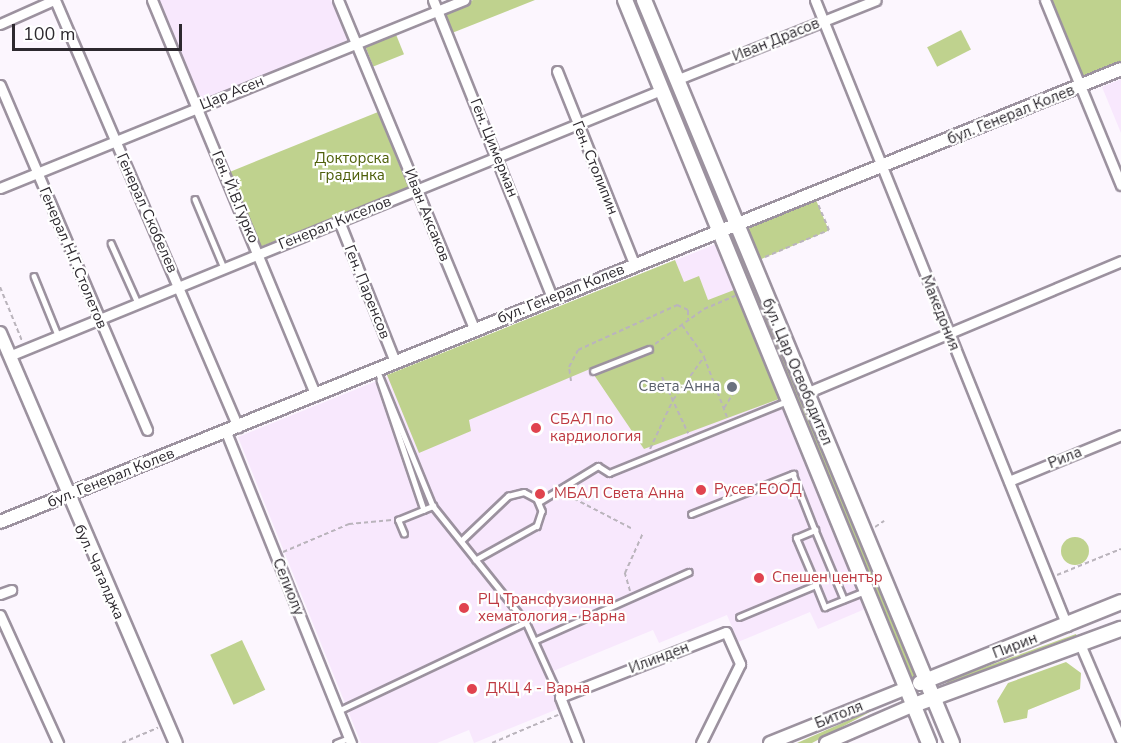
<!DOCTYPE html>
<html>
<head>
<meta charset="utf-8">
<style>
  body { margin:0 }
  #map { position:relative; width:1121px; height:743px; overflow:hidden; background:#fcf6fe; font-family:"Nunito Sans",sans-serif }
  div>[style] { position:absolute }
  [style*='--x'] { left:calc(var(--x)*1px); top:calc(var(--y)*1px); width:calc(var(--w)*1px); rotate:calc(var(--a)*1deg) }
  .built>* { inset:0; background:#f8e8fd }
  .green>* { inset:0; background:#bfd28e; transform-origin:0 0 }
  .round { border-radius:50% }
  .path>* { height:2px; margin-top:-1px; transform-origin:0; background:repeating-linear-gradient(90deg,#bab4bc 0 4.5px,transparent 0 7.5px) }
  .roads { filter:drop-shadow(2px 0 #9c929f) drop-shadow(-2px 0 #9c929f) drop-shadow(0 2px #9c929f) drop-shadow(0 -2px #9c929f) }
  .service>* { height:4.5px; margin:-2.25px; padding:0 2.25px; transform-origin:2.25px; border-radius:2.25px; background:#fff }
  .minor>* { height:9px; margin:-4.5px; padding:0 4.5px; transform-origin:4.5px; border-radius:4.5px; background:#fff }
  .tertiary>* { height:12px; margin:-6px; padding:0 6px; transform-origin:6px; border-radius:6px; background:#fff }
  .secondary>* { height:14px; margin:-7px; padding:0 7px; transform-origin:7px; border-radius:7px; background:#fff }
  .dots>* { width:16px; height:16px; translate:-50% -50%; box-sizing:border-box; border:3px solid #fff; border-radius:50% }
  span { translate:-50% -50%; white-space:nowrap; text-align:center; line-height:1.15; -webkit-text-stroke:4.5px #fff; paint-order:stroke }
  .street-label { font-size:15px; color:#2d292f }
  .park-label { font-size:15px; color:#4e5f0a }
  .worship-label { font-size:15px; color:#5b616d }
  .right { translate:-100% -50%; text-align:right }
  .health-label { font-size:15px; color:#be3a42 }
  .left { translate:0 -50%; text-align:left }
  .scale { position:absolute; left:12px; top:24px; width:170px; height:27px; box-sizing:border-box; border:3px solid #2d292f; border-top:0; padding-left:8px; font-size:18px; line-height:21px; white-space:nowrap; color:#2d292f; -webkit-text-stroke:4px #fff; paint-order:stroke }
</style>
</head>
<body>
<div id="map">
  <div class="built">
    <i style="clip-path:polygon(156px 0,331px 0,348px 40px,199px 102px)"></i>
    <i style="clip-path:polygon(1121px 79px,1121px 133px,1102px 87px)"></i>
    <i style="clip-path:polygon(716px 244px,865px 609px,818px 629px,810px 612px,738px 642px,727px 615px,659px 643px,653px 630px,546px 674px,560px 708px,479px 741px,474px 743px,469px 730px,437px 743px,361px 743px,238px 437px)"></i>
  </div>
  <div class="green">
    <i style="clip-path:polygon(473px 0,535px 0,452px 33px,444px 12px)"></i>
    <i style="clip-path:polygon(625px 0,644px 0,926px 680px,907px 688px)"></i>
    <i style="clip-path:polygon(1050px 0,1121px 0,1121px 64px,1082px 79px)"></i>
    <i style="left:961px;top:30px;width:22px;height:38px;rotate:63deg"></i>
    <i style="left:395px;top:32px;width:24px;height:33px;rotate:68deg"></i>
    <i style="left:378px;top:112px;width:81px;height:160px;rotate:68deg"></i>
    <i style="left:816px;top:200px;width:33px;height:78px;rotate:67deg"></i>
    <i style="clip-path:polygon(675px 260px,684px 282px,699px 276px,708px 300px,734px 290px,779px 399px,644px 449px,590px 369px,469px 420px,471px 431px,419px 453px,387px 375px)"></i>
    <i class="round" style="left:1061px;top:537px;width:28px;height:28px"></i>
    <i style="clip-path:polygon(1076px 634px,1078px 639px,949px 687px,946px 681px)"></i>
    <i style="left:242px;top:640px;width:55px;height:35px;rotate:65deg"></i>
    <i style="clip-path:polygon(1066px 662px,1081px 673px,1080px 689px,1028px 710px,1027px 718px,1004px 723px,997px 701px,1008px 683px)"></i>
    <i style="clip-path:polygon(881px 706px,812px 743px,797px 743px)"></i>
  </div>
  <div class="path">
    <i style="--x:765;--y:257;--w:69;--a:-22.9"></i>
    <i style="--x:829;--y:230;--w:30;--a:-113"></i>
    <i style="--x:0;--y:287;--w:58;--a:67.8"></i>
    <i style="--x:682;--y:325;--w:39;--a:55"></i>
    <i style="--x:704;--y:357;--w:64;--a:69"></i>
    <i style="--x:655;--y:344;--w:60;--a:-35.5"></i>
    <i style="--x:704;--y:309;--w:34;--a:-23"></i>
    <i style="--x:662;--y:377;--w:62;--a:65.1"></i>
    <i style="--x:571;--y:381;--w:14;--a:-98"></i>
    <i style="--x:569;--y:367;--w:19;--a:-62"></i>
    <i style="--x:578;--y:350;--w:109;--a:-24.4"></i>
    <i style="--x:677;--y:305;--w:12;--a:24"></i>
    <i style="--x:688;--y:310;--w:9;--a:90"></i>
    <i style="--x:724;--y:408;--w:26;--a:-58"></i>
    <i style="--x:650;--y:449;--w:54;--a:-64.9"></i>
    <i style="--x:673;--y:400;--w:53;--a:-54.2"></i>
    <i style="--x:567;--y:495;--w:72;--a:27.3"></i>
    <i style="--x:875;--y:527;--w:11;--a:-34"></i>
    <i style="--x:283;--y:552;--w:72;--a:-23"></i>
    <i style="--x:349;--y:524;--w:43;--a:-5.3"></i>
    <i style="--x:1057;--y:575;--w:69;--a:-22.1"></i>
    <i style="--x:630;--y:591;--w:19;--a:-106"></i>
    <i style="--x:625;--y:573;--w:44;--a:-65.8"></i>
    <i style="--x:122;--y:743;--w:39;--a:-23"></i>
    <i style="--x:492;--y:743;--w:72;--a:-23"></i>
  </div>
  <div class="roads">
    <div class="service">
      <i style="--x:195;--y:199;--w:75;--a:67.2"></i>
      <i style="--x:111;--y:243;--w:66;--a:65.8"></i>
      <i style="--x:34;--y:276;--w:64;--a:67.9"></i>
      <i style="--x:593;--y:371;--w:60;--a:-21.4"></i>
      <i style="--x:378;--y:372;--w:145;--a:67.7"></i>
      <i style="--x:433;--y:506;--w:149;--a:51.3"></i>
      <i style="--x:526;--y:622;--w:82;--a:65.6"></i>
      <i style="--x:380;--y:380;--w:137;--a:71.3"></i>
      <i style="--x:539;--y:502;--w:69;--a:-31.4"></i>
      <i style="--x:598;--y:466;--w:13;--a:32"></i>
      <i style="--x:609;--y:473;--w:192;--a:-22"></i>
      <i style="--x:691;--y:514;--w:110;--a:-21.4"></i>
      <i style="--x:793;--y:474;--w:60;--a:68.6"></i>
      <i style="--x:404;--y:534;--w:15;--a:-113"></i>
      <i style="--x:398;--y:520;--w:38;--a:-22"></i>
      <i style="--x:462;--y:540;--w:64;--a:-43.7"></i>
      <i style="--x:508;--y:496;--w:16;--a:-14"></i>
      <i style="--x:524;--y:492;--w:15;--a:28"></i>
      <i style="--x:537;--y:499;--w:13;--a:67"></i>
      <i style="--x:542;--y:511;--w:16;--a:108"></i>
      <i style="--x:537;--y:526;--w:70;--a:150.9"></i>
      <i style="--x:816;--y:585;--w:51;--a:-113.1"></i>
      <i style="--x:796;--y:538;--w:21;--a:-23"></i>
      <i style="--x:815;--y:530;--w:75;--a:67.2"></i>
      <i style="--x:739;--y:617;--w:83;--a:-22.6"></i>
      <i style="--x:816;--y:585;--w:24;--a:68"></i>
      <i style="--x:825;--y:607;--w:43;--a:-21.8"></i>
      <i style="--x:536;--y:640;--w:167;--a:-24"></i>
      <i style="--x:338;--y:711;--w:208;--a:-25.3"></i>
      <i style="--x:336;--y:743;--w:14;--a:-21"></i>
    </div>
    <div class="minor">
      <i style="--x:55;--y:0;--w:465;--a:66.8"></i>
      <i style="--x:152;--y:0;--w:428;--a:67.5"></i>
      <i style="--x:338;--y:0;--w:357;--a:67.5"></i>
      <i style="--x:433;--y:0;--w:321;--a:68.2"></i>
      <i style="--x:815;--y:0;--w:675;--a:68.07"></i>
      <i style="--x:1045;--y:0;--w:200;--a:67.7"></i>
      <i style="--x:0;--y:24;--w:59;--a:-24"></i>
      <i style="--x:557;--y:71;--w:208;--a:68.2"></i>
      <i style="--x:676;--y:80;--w:215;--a:-21.8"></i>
      <i style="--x:0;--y:85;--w:375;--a:66.9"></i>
      <i style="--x:0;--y:188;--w:501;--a:-22.06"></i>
      <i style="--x:339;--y:221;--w:152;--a:68.3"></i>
      <i style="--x:9;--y:356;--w:704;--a:-22.19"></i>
      <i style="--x:806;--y:393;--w:342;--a:-22.7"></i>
      <i style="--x:226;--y:432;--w:335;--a:68.1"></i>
      <i style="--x:1009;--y:481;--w:121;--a:-22.3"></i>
      <i style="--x:0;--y:594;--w:12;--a:-20"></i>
      <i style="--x:0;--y:615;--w:141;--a:65.6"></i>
      <i style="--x:1080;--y:644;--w:104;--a:66.9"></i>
      <i style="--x:578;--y:743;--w:49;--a:-111.4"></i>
      <i style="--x:560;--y:697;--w:178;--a:-21.4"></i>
      <i style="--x:726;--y:632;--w:35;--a:66"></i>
      <i style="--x:740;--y:664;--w:88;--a:116.3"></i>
    </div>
    <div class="tertiary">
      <i style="--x:0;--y:333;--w:446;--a:66.8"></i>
      <i style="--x:0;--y:522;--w:1209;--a:-22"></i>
      <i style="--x:770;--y:743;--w:148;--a:-21.9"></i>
      <i style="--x:826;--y:743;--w:96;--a:-23.4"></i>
    </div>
    <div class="secondary">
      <i style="--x:625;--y:0;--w:803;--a:67.75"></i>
      <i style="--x:644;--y:0;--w:804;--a:67.48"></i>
      <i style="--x:920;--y:683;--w:217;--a:-21.9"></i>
      <i style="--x:914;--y:705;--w:221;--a:-20.2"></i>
    </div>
  </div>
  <div class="dots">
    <i style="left:732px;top:387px;background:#6b7280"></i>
    <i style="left:536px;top:428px;background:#e0444e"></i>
    <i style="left:701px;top:490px;background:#e0444e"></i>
    <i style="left:540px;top:494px;background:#e0444e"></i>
    <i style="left:759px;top:578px;background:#e0444e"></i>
    <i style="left:464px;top:608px;background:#e0444e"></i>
    <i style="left:472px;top:689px;background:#e0444e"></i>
  </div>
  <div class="street-label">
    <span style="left:776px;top:40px;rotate:-22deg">Иван Драсов</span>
    <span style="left:232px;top:93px;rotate:-22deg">Цар Асен</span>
    <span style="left:1011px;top:115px;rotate:-22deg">бул. Генерал Колев</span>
    <span style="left:494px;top:148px;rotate:68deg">Ген. Цимерман</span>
    <span style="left:595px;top:168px;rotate:68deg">Ген. Столипин</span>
    <span style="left:235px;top:197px;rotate:67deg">Ген. Й.В.Гурко</span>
    <span style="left:147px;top:213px;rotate:66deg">Генерал Скобелев</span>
    <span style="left:427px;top:215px;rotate:68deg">Иван Аксаков</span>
    <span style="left:335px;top:223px;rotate:-22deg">Генерал Киселов</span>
    <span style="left:73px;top:258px;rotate:67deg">Генерал Н.Г.Столетов</span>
    <span style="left:367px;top:292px;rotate:68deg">Ген. Паренсов</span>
    <span style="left:561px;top:294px;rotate:-22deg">бул. Генерал Колев</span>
    <span style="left:940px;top:313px;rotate:68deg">Македония</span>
    <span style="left:797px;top:372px;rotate:67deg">бул. Цар Освободител</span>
    <span style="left:1065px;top:458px;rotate:-22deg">Рила</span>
    <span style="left:111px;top:478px;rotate:-22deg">бул. Генерал Колев</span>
    <span style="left:99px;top:572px;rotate:66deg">бул. Чаталджа</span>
    <span style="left:288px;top:587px;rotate:68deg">Селиолу</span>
    <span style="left:1015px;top:646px;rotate:-21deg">Пирин</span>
    <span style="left:659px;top:658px;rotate:-21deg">Илинден</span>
    <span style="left:839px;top:715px;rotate:-22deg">Битоля</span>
  </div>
  <div class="park-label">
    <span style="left:352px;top:167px">Докторска<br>градинка</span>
  </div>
  <div class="worship-label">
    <span class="right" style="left:720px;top:387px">Света Анна</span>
  </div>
  <div class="health-label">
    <span class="left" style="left:550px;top:428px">СБАЛ по<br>кардиология</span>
    <span class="left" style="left:714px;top:490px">Русев ЕООД</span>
    <span class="left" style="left:554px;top:494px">МБАЛ Света Анна</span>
    <span class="left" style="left:772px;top:578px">Спешен център</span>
    <span class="left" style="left:478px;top:608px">РЦ Трансфузионна<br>хематология - Варна</span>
    <span class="left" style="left:486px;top:689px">ДКЦ 4 - Варна</span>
  </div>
  <div class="scale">100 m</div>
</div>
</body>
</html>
